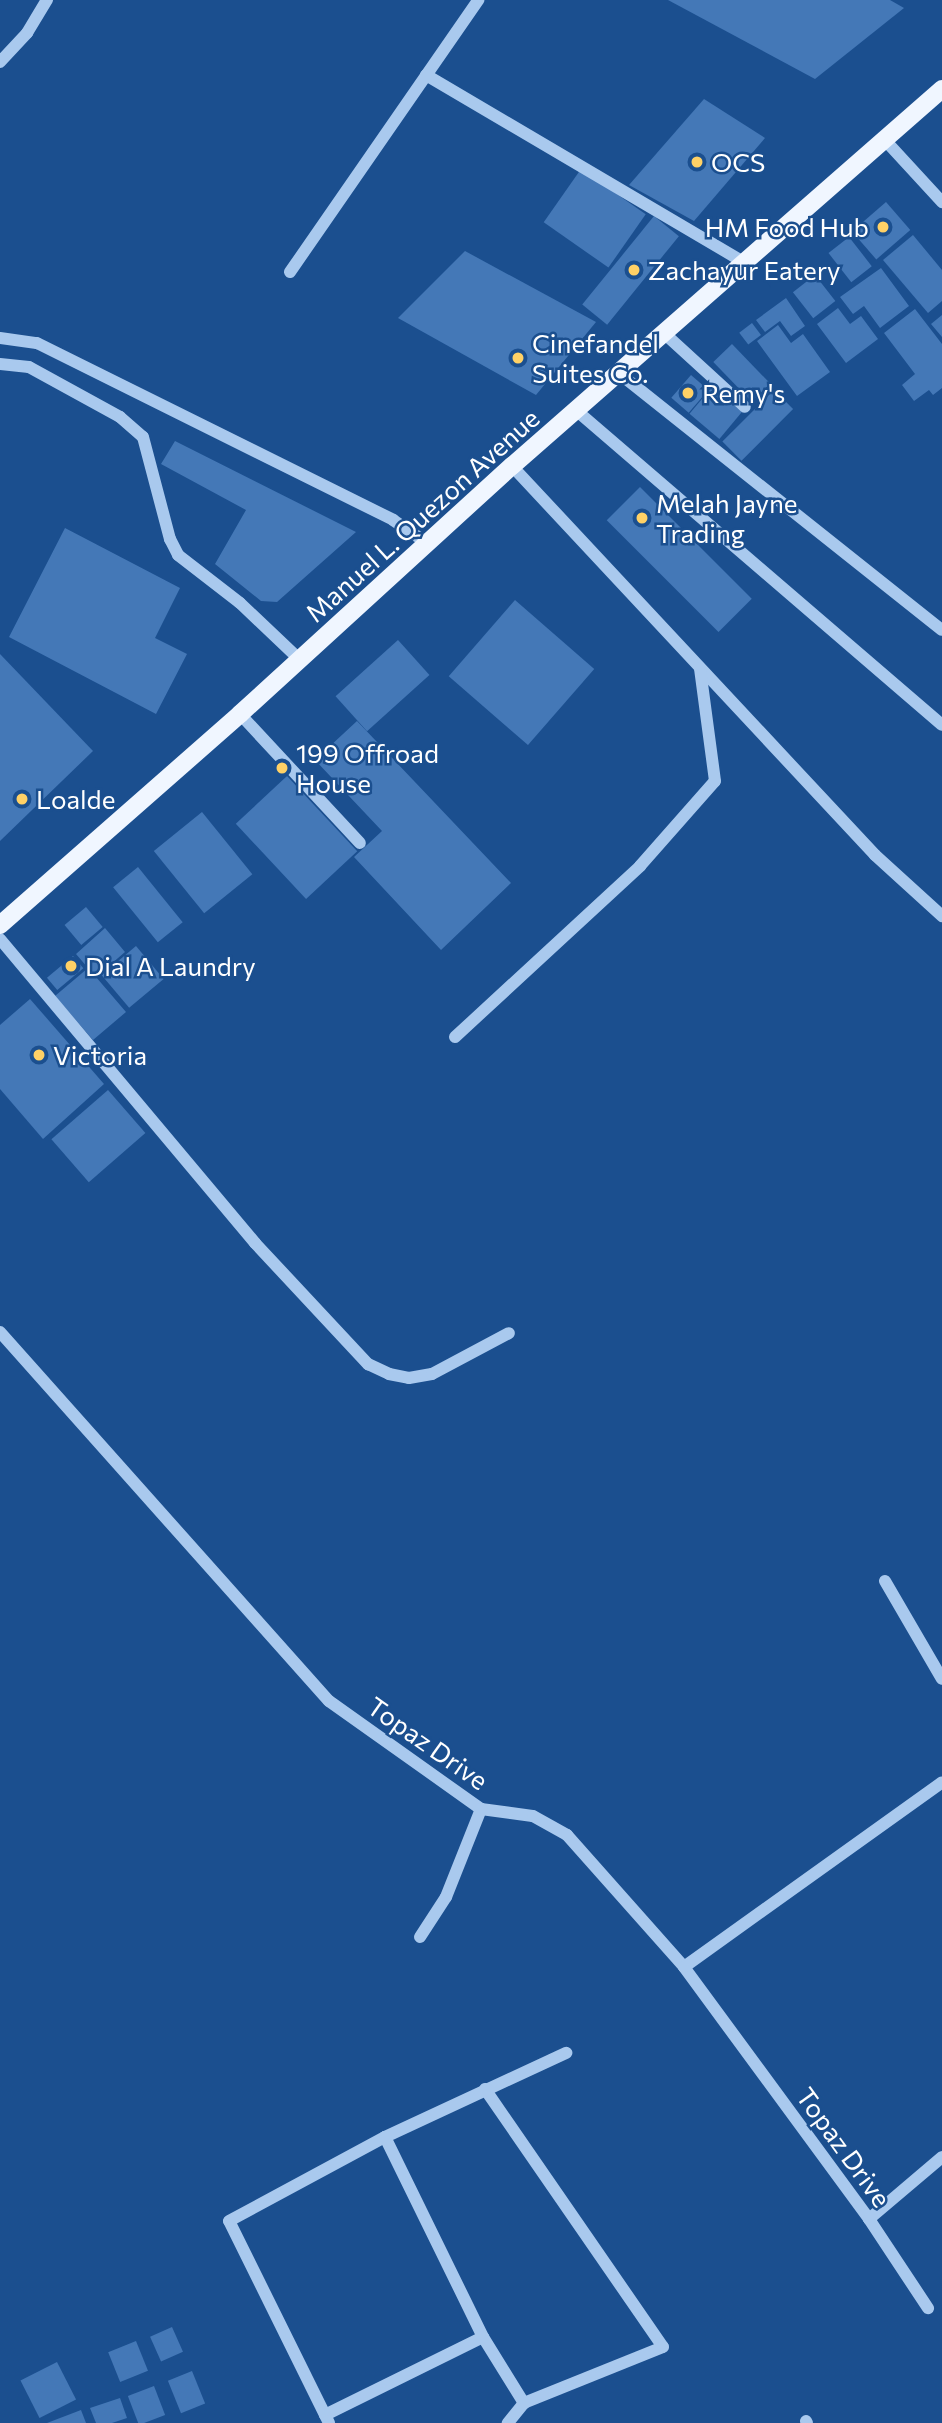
<!DOCTYPE html>
<html>
<head>
<meta charset="utf-8">
<style>
  body { margin:0 }
  #map { position:relative; width:942px; height:2423px; overflow:hidden; background:#1b4f8f; font-family:Commissioner,sans-serif }
  div>[style] { position:absolute }
  [style*='--x'] { left:calc(var(--x)*1px); top:calc(var(--y)*1px); width:calc(var(--w)*1px); rotate:calc(var(--a)*1deg) }
  .building>* { inset:0; background:#4478b7; transform-origin:0 0 }
  .minor>* { height:12px; margin:-6px; padding:0 6px; transform-origin:6px; border-radius:6px; background:#a9c9ee }
  .major>* { height:18px; margin:-9px; padding:0 9px; transform-origin:9px; border-radius:9px; background:#f0f6ff }
  .dots>* { width:19px; height:19px; translate:-50% -50%; box-sizing:border-box; border:4px solid #1b4f8f; border-radius:50% }
  span { translate:-50% -50%; white-space:nowrap; text-align:center; line-height:1.15; -webkit-text-stroke:5px #1b4f8f; paint-order:stroke }
  .poi-label { font-size:26px; color:#fff }
  .left { translate:0 -50%; text-align:left }
  .right { translate:-100% -50%; text-align:right }
  .street-label { font-size:26px; color:#fff }
</style>
</head>
<body>
<div id="map">
  <div class="building">
    <i style="clip-path:polygon(668px 0,890px 0,904px 8px,815px 79px)"></i>
    <i style="clip-path:polygon(704px 99px,765px 138px,694px 221px,629px 185px)"></i>
    <i style="left:581px;top:169px;width:79px;height:65px;rotate:35deg"></i>
    <i style="left:886px;top:202px;width:37px;height:45px;rotate:49deg"></i>
    <i style="left:654px;top:216px;width:32px;height:114px;rotate:39deg"></i>
    <i style="clip-path:polygon(913px 235px,942px 270px,942px 301px,928px 313px,883px 260px)"></i>
    <i style="left:849px;top:237px;width:37px;height:26px;rotate:52deg"></i>
    <i style="clip-path:polygon(465px 251px,596px 322px,536px 395px,398px 318px)"></i>
    <i style="clip-path:polygon(881px 268px,909px 306px,880px 328px,864px 306px,853px 314px,840px 297px)"></i>
    <i style="left:815px;top:275px;width:33px;height:28px;rotate:52deg"></i>
    <i style="clip-path:polygon(786px 298px,805px 326px,791px 336px,780px 321px,765px 332px,756px 320px)"></i>
    <i style="clip-path:polygon(838px 308px,850px 324px,861px 316px,878px 339px,846px 363px,817px 324px)"></i>
    <i style="clip-path:polygon(915px 309px,942px 344px,942px 388px,933px 395px,929px 390px,914px 401px,902px 385px,915px 374px,884px 333px)"></i>
    <i style="clip-path:polygon(942px 315px,942px 337px,931px 324px)"></i>
    <i style="left:752px;top:323px;width:15px;height:16px;rotate:53deg"></i>
    <i style="clip-path:polygon(778px 325px,791px 343px,803px 334px,830px 372px,797px 396px,757px 341px)"></i>
    <i style="left:732px;top:344px;width:55px;height:26px;rotate:46deg"></i>
    <i style="left:691px;top:375px;width:23px;height:30px;rotate:41deg"></i>
    <i style="left:712px;top:387px;width:39px;height:35px;rotate:40deg"></i>
    <i style="left:774px;top:390px;width:27px;height:73px;rotate:45deg"></i>
    <i style="clip-path:polygon(175px 441px,356px 532px,277px 602px,261px 601px,215px 564px,246px 510px,161px 464px)"></i>
    <i style="left:640px;top:487px;width:158px;height:47px;rotate:45deg"></i>
    <i style="clip-path:polygon(65px 528px,180px 588px,155px 638px,187px 654px,156px 714px,9px 637px)"></i>
    <i style="left:515px;top:600px;width:105px;height:101px;rotate:41deg"></i>
    <i style="left:398px;top:640px;width:47px;height:84px;rotate:48deg"></i>
    <i style="clip-path:polygon(0 654px,93px 751px,0 841px)"></i>
    <i style="clip-path:polygon(357px 721px,511px 883px,441px 950px,354px 857px,382px 831px,315px 760px)"></i>
    <i style="left:287px;top:776px;width:103px;height:70px;rotate:47deg"></i>
    <i style="left:202px;top:812px;width:80px;height:62px;rotate:51deg"></i>
    <i style="left:138px;top:867px;width:71px;height:32px;rotate:51deg"></i>
    <i style="left:86px;top:907px;width:26px;height:28px;rotate:50deg"></i>
    <i style="clip-path:polygon(105px 928px,125px 952px,96px 977px,126px 1012px,93px 1040px,55px 996px,88px 968px,76px 954px)"></i>
    <i style="left:136px;top:946px;width:43px;height:45px;rotate:50deg"></i>
    <i style="left:73px;top:956px;width:16px;height:34px;rotate:50deg"></i>
    <i style="clip-path:polygon(30px 999px,104px 1084px,43px 1139px,0 1089px,0 1025px)"></i>
    <i style="left:108px;top:1090px;width:57px;height:75px;rotate:49deg"></i>
    <i style="left:172px;top:2327px;width:27px;height:24px;rotate:66deg"></i>
    <i style="left:136px;top:2341px;width:32px;height:30px;rotate:68deg"></i>
    <i style="left:57px;top:2362px;width:42px;height:41px;rotate:63deg"></i>
    <i style="left:192px;top:2371px;width:35px;height:26px;rotate:68deg"></i>
    <i style="left:154px;top:2386px;width:31px;height:28px;rotate:69deg"></i>
    <i style="clip-path:polygon(120px 2398px,127px 2418px,112px 2423px,96px 2423px,90px 2408px)"></i>
    <i style="clip-path:polygon(81px 2410px,86px 2423px,47px 2423px)"></i>
  </div>
  <div class="minor">
    <i style="--x:0;--y:62;--w:40;--a:-47"></i>
    <i style="--x:27;--y:33;--w:39;--a:-59"></i>
    <i style="--x:426;--y:75;--w:368;--a:30.5"></i>
    <i style="--x:884;--y:139;--w:86;--a:47.4"></i>
    <i style="--x:290;--y:272;--w:331;--a:-55.3"></i>
    <i style="--x:665;--y:334;--w:108;--a:42.4"></i>
    <i style="--x:0;--y:338;--w:37;--a:8"></i>
    <i style="--x:37;--y:343;--w:398;--a:26.4"></i>
    <i style="--x:393;--y:520;--w:41;--a:34.1"></i>
    <i style="--x:0;--y:364;--w:29;--a:6"></i>
    <i style="--x:29;--y:367;--w:104;--a:28.8"></i>
    <i style="--x:120;--y:417;--w:30;--a:41"></i>
    <i style="--x:143;--y:437;--w:106;--a:75.2"></i>
    <i style="--x:170;--y:539;--w:18;--a:63"></i>
    <i style="--x:178;--y:555;--w:78;--a:37.7"></i>
    <i style="--x:240;--y:603;--w:83;--a:43.5"></i>
    <i style="--x:620;--y:374;--w:411;--a:38.5"></i>
    <i style="--x:577;--y:411;--w:481;--a:40.7"></i>
    <i style="--x:512;--y:466;--w:532;--a:46.98"></i>
    <i style="--x:875;--y:855;--w:91;--a:42.3"></i>
    <i style="--x:240;--y:714;--w:176;--a:47.1"></i>
    <i style="--x:0;--y:939;--w:397;--a:50"></i>
    <i style="--x:255;--y:1243;--w:166;--a:47"></i>
    <i style="--x:368;--y:1364;--w:23;--a:25"></i>
    <i style="--x:389;--y:1374;--w:20;--a:11"></i>
    <i style="--x:409;--y:1378;--w:23;--a:-10"></i>
    <i style="--x:432;--y:1374;--w:87;--a:-28"></i>
    <i style="--x:455;--y:1037;--w:252;--a:-42.7"></i>
    <i style="--x:640;--y:866;--w:113;--a:-48.6"></i>
    <i style="--x:715;--y:781;--w:114;--a:-97.6"></i>
    <i style="--x:0;--y:1332;--w:494;--a:48.3"></i>
    <i style="--x:329;--y:1701;--w:186;--a:35.4"></i>
    <i style="--x:481;--y:1809;--w:52;--a:7.7"></i>
    <i style="--x:533;--y:1816;--w:39;--a:29"></i>
    <i style="--x:567;--y:1835;--w:176;--a:48.4"></i>
    <i style="--x:684;--y:1967;--w:313;--a:53.7"></i>
    <i style="--x:869;--y:2219;--w:107;--a:56.5"></i>
    <i style="--x:885;--y:1581;--w:113;--a:59.8"></i>
    <i style="--x:420;--y:1937;--w:48;--a:-57"></i>
    <i style="--x:446;--y:1897;--w:95;--a:-68.3"></i>
    <i style="--x:684;--y:1967;--w:317;--a:-35.6"></i>
    <i style="--x:485;--y:2089;--w:313;--a:55.4"></i>
    <i style="--x:663;--y:2347;--w:150;--a:158.1"></i>
    <i style="--x:524;--y:2403;--w:26;--a:129"></i>
    <i style="--x:385;--y:2137;--w:223;--a:63.9"></i>
    <i style="--x:483;--y:2337;--w:78;--a:58.2"></i>
    <i style="--x:869;--y:2219;--w:96;--a:-40.3"></i>
    <i style="--x:325;--y:2415;--w:176;--a:-26.3"></i>
    <i style="--x:806;--y:2421;--w:2;--a:63"></i>
    <i style="--x:329;--y:2423;--w:225;--a:-116.3"></i>
    <i style="--x:229;--y:2221;--w:177;--a:-28.3"></i>
    <i style="--x:385;--y:2137;--w:200;--a:-24.9"></i>
  </div>
  <div class="major">
    <i style="--x:0;--y:925;--w:320;--a:-41.3"></i>
    <i style="--x:240;--y:714;--w:368;--a:-42.4"></i>
    <i style="--x:512;--y:466;--w:572;--a:-41.24"></i>
  </div>
  <div class="dots">
    <i style="left:697px;top:162px;background:#ffd166"></i>
    <i style="left:883px;top:227px;background:#ffd166"></i>
    <i style="left:634px;top:270px;background:#ffd166"></i>
    <i style="left:518px;top:358px;background:#ffd166"></i>
    <i style="left:688px;top:393px;background:#ffd166"></i>
    <i style="left:642px;top:518px;background:#ffd166"></i>
    <i style="left:282px;top:768px;background:#ffd166"></i>
    <i style="left:22px;top:799px;background:#ffd166"></i>
    <i style="left:71px;top:966px;background:#ffd166"></i>
    <i style="left:39px;top:1055px;background:#ffd166"></i>
  </div>
  <div class="poi-label">
    <span class="left" style="left:711px;top:162px">OCS</span>
    <span class="right" style="left:869px;top:227px">HM Food Hub</span>
    <span class="left" style="left:648px;top:270px">Zachayur Eatery</span>
    <span class="left" style="left:532px;top:358px">Cinefandel<br>Suites Co.</span>
    <span class="left" style="left:702px;top:393px">Remy's</span>
    <span class="left" style="left:656px;top:518px">Melah Jayne<br>Trading</span>
    <span class="left" style="left:296px;top:768px">199 Offroad<br>House</span>
    <span class="left" style="left:36px;top:799px">Loalde</span>
    <span class="left" style="left:85px;top:966px">Dial A Laundry</span>
    <span class="left" style="left:53px;top:1055px">Victoria</span>
  </div>
  <div class="street-label">
    <span style="left:422px;top:515px;rotate:-42deg">Manuel L. Quezon Avenue</span>
    <span style="left:428px;top:1743px;rotate:35deg">Topaz Drive</span>
    <span style="left:844px;top:2147px;rotate:54deg">Topaz Drive</span>
  </div>
</div>
</body>
</html>
